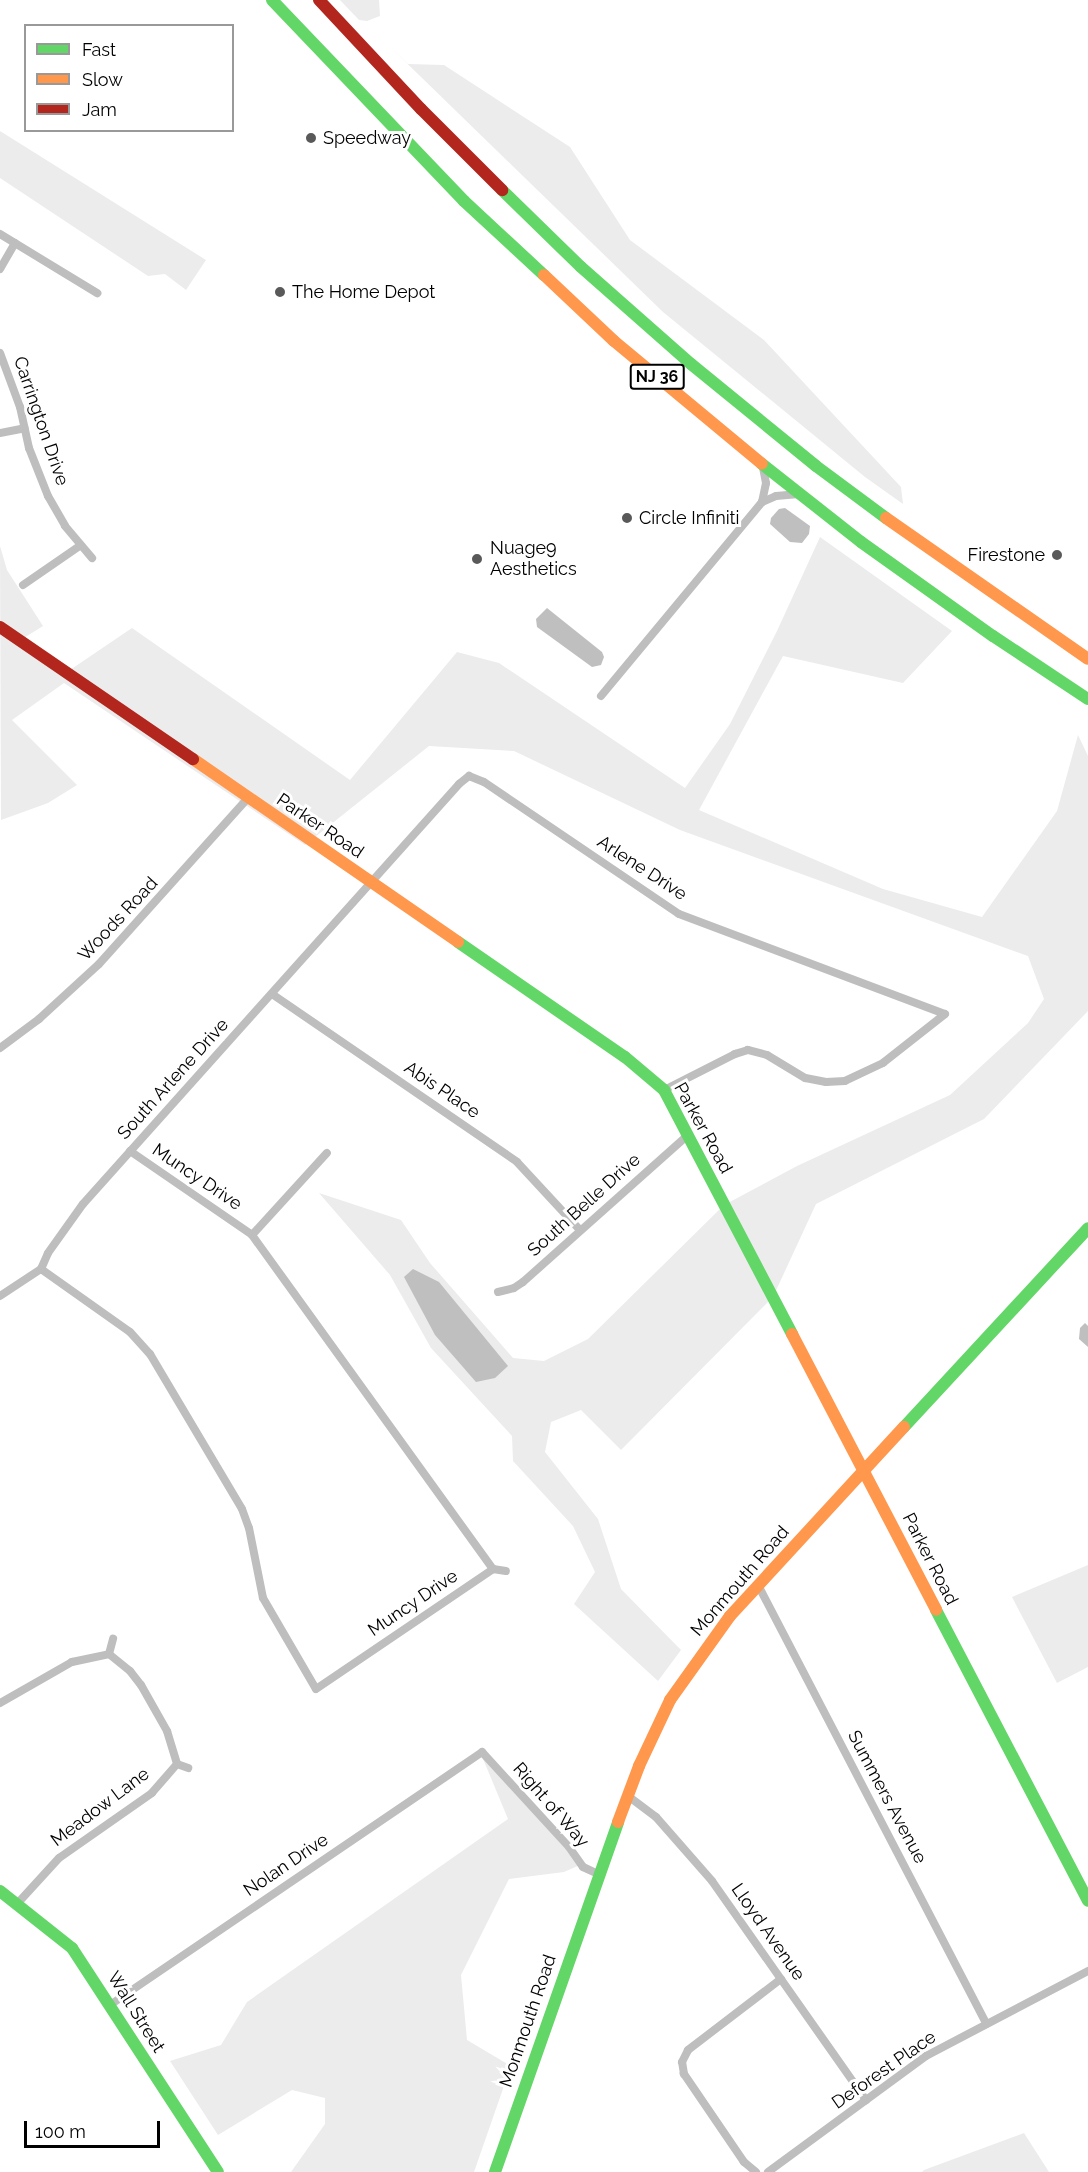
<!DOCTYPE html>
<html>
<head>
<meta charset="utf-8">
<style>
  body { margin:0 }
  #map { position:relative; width:1088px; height:2172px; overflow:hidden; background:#fff; font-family:Raleway,sans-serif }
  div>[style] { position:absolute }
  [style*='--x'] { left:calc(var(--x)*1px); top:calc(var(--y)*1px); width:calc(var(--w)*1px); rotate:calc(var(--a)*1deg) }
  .green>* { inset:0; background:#ececec }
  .water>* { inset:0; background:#bfbfbf }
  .street>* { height:8px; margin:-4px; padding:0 4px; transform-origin:4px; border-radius:4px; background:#bebebe }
  .fast>* { height:12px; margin:-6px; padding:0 6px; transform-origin:6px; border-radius:6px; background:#63d668 }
  .slow>* { height:12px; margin:-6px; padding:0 6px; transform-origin:6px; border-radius:6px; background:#ff974d }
  .jam>* { height:12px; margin:-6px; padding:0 6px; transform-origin:6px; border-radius:6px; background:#b3261e }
  .dots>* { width:16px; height:16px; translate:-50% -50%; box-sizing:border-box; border:3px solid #fff; border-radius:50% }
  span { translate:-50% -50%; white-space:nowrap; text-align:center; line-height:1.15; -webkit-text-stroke:6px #fff; paint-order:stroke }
  .shield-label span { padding:2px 4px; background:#fff; border:2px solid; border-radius:4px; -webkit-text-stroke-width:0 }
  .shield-label { font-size:16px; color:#000; font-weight:700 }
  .poi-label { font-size:18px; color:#000 }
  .left { translate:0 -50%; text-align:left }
  .right { translate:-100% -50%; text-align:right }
  .street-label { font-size:18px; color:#000 }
  .legend { position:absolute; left:24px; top:24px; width:210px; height:108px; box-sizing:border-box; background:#fff; border:2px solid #999; margin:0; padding:8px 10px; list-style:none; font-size:18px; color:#000 }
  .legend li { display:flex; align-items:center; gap:12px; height:30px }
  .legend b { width:30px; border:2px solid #999 }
  .scale { position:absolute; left:24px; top:2121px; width:136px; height:27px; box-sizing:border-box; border:3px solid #000; border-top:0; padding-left:8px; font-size:18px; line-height:21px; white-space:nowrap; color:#000; -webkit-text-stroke:4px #fff; paint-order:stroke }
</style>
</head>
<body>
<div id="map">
  <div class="green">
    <i style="clip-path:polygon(340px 0,379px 0,380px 16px,367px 21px,359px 20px)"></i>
    <i style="clip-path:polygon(384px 41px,408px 64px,444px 65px,570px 147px,630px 240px,764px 340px,901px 487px,903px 504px,865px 477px,663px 312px)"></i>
    <i style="clip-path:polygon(0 131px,206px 260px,186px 290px,165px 274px,148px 276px,0 178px)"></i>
    <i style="clip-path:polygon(820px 537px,952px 631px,903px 683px,783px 656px,699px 810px,883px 889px,982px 917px,1057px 811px,1078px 735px,1088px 756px,1088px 1011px,984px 1119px,816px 1204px,773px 1297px,621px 1450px,581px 1410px,551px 1422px,545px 1452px,598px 1519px,621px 1589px,681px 1650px,658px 1681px,574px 1604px,595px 1572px,573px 1526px,513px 1461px,512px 1436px,431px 1348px,390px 1275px,319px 1193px,401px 1220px,430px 1263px,513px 1358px,544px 1361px,588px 1339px,724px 1205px,797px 1166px,950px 1095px,1028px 1023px,1044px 999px,1028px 956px,680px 830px,514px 751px,429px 746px,305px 845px,64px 683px,12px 720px,77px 785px,48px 803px,1px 820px,0 546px,7px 570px,43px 626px,19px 641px,64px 674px,132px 628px,350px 780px,457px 652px,499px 663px,685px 788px,730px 724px,777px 631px)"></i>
    <i style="clip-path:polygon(1088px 1565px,1088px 1667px,1057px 1683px,1012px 1597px)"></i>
    <i style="clip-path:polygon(481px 1754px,580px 1865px,564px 1872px,509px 1879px,461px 1975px,467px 2040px,511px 2066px,474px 2172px,291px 2172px,325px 2124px,325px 2098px,292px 2090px,218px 2135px,170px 2061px,221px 2045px,247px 2002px,508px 1819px)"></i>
    <i style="clip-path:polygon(1024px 2133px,1049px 2172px,922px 2172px,924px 2170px)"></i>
  </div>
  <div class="water">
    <i style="clip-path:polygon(785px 508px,810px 526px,809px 534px,802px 543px,790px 542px,770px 524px,771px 518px,779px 509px)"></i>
    <i style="clip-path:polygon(547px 608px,602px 652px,604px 657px,601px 665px,592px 667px,537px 627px,536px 619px)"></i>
    <i style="clip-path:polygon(413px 1269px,439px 1282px,508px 1366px,495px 1378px,476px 1382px,435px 1335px,404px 1277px)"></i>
    <i style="clip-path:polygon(1085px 1323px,1088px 1326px,1088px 1347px,1079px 1339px,1080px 1328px)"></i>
  </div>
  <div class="street">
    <i style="--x:0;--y:234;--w:114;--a:31.3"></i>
    <i style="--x:0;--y:269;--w:30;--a:-60"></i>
    <i style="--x:0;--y:353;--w:58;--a:69.7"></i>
    <i style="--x:20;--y:407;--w:42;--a:77.6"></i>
    <i style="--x:29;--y:448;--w:52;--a:68.4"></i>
    <i style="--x:48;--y:496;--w:34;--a:60"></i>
    <i style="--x:65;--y:526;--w:42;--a:49.8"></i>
    <i style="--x:0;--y:433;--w:25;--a:-11"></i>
    <i style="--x:762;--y:502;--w:19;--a:-78"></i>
    <i style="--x:766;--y:483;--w:16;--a:-101"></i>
    <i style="--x:23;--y:585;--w:70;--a:-34.6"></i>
    <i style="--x:601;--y:696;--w:252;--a:-50.3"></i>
    <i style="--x:762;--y:502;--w:15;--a:-23"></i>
    <i style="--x:776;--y:496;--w:23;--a:-5"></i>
    <i style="--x:272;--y:994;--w:297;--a:34.4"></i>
    <i style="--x:517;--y:1162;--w:93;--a:47.2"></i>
    <i style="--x:0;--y:1048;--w:49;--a:-36.6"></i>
    <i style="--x:39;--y:1019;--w:81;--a:-42.5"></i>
    <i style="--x:99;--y:964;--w:222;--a:-48.1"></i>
    <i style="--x:130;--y:1151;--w:148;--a:34.5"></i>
    <i style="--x:252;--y:1235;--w:412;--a:54.2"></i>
    <i style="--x:252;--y:1235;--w:111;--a:-47.6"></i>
    <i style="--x:41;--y:1269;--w:109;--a:35.3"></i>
    <i style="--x:130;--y:1332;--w:30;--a:48"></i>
    <i style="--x:150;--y:1354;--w:180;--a:59.3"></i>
    <i style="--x:242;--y:1509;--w:20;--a:70"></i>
    <i style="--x:249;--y:1528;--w:71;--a:78.7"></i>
    <i style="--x:263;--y:1598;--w:105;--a:59.8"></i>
    <i style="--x:498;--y:1292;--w:16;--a:-14"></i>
    <i style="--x:514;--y:1288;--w:11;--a:-34"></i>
    <i style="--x:523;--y:1282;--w:221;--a:-41.7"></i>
    <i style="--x:0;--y:1296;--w:49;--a:-33.4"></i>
    <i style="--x:41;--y:1269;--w:17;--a:-66"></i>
    <i style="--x:48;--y:1253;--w:60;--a:-54.5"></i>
    <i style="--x:83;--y:1204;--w:564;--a:-48.16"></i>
    <i style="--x:459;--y:784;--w:13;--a:-39"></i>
    <i style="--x:469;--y:776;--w:16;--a:22"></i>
    <i style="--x:484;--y:782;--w:235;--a:34.1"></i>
    <i style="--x:679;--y:914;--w:284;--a:20.6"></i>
    <i style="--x:945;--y:1014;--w:79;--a:141.7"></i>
    <i style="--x:883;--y:1063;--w:42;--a:154.7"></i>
    <i style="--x:845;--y:1081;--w:19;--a:177"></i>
    <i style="--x:826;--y:1082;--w:21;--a:-169"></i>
    <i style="--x:805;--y:1078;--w:44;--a:-148.8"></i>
    <i style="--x:767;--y:1055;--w:20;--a:-165"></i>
    <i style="--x:748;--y:1050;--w:14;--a:163"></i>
    <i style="--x:735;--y:1054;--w:80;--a:153.1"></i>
    <i style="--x:493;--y:1569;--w:13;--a:9"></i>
    <i style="--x:758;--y:1585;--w:495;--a:62.5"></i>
    <i style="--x:109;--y:1654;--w:16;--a:-75"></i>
    <i style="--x:316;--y:1689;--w:214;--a:-34.1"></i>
    <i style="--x:0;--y:1703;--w:83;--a:-29.7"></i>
    <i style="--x:72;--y:1662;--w:38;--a:-12"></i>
    <i style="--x:109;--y:1654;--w:27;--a:39"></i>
    <i style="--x:130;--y:1671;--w:18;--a:52"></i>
    <i style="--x:141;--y:1685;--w:53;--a:60.5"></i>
    <i style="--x:167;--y:1731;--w:34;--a:73"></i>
    <i style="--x:177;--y:1764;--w:38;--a:131"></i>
    <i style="--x:152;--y:1793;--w:113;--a:145"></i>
    <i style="--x:59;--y:1858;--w:62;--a:132.4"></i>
    <i style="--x:177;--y:1764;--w:12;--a:20"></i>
    <i style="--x:628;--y:1796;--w:35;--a:37"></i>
    <i style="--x:656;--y:1817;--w:85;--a:48.8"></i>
    <i style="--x:712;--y:1881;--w:268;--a:54.9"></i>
    <i style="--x:110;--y:2005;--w:450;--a:-34.2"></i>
    <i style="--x:482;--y:1752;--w:129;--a:47.5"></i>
    <i style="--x:569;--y:1847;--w:24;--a:55"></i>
    <i style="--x:583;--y:1867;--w:17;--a:25"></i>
    <i style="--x:756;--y:2172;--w:16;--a:-140"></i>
    <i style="--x:744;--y:2162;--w:107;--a:-124.3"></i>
    <i style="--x:684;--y:2074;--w:12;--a:-99"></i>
    <i style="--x:682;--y:2062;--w:13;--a:-63"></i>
    <i style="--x:688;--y:2050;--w:117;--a:-37.4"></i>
    <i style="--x:768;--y:2172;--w:196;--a:-36.3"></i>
    <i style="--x:926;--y:2056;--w:183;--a:-27.7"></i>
  </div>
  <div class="fast">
    <i style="--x:272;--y:0;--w:278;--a:46.3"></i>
    <i style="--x:464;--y:201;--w:109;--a:42.8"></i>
    <i style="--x:502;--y:190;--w:110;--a:44.3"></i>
    <i style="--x:581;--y:267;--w:147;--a:41.4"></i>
    <i style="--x:691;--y:364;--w:161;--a:39.2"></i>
    <i style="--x:816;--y:466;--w:87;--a:36.6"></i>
    <i style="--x:762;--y:464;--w:126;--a:38.2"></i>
    <i style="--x:861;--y:542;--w:162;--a:35.5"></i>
    <i style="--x:993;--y:636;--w:114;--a:33.6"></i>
    <i style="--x:458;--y:942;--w:203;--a:34.6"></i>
    <i style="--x:625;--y:1057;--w:51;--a:40.2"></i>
    <i style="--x:664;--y:1090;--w:276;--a:62.3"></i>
    <i style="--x:904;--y:1427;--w:271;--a:-47.2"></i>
    <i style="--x:936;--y:1610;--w:328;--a:62.4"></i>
    <i style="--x:0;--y:1891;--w:92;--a:38.4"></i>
    <i style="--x:72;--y:1948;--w:267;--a:56.9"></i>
    <i style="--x:495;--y:2172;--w:371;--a:-70.6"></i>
  </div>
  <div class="slow">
    <i style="--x:544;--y:275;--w:96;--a:43.3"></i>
    <i style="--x:614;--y:341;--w:192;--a:39.7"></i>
    <i style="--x:886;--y:518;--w:246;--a:34.9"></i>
    <i style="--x:193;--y:759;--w:322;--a:34.6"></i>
    <i style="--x:792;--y:1334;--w:311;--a:62.4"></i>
    <i style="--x:618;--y:1822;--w:60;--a:-69.4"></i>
    <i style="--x:639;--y:1766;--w:73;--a:-64.8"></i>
    <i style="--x:670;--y:1700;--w:103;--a:-54.5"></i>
    <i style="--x:730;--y:1616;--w:257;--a:-47.4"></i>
  </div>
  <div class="jam">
    <i style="--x:319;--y:0;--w:149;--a:46.9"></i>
    <i style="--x:421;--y:109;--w:115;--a:45"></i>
    <i style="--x:0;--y:627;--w:234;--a:34.4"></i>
  </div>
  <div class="dots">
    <i style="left:311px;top:138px;background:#595959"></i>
    <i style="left:280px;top:292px;background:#595959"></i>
    <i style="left:627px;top:518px;background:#595959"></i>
    <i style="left:1057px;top:555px;background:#595959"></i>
    <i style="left:477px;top:559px;background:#595959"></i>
  </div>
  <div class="shield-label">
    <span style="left:657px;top:377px">NJ 36</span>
  </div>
  <div class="poi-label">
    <span class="left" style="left:323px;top:138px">Speedway</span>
    <span class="left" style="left:292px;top:292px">The Home Depot</span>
    <span class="left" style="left:639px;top:518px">Circle Infiniti</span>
    <span class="left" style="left:490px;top:559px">Nuage9<br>Aesthetics</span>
    <span class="right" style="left:1045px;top:555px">Firestone</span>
  </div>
  <div class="street-label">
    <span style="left:41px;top:421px;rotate:71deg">Carrington Drive</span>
    <span style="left:320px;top:826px;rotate:34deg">Parker Road</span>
    <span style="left:642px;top:868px;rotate:33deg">Arlene Drive</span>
    <span style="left:118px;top:919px;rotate:-47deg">Woods Road</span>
    <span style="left:173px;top:1079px;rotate:-48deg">South Arlene Drive</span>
    <span style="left:442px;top:1090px;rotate:34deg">Abis Place</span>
    <span style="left:703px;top:1128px;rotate:61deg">Parker Road</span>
    <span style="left:197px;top:1177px;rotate:34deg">Muncy Drive</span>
    <span style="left:584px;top:1205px;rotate:-42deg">South Belle Drive</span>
    <span style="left:930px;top:1559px;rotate:63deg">Parker Road</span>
    <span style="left:740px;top:1581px;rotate:-49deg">Monmouth Road</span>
    <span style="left:413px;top:1603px;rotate:-34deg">Muncy Drive</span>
    <span style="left:887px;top:1797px;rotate:62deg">Summers Avenue</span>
    <span style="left:551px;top:1805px;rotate:49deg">Right of Way</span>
    <span style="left:100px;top:1807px;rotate:-37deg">Meadow Lane</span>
    <span style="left:286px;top:1865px;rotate:-34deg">Nolan Drive</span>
    <span style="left:768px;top:1932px;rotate:55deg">Lloyd Avenue</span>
    <span style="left:136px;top:2012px;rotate:58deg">Wall Street</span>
    <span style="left:528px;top:2021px;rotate:-71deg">Monmouth Road</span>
    <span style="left:884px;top:2070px;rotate:-35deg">Deforest Place</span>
  </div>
  <ul class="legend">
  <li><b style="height:8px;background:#63d668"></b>Fast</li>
  <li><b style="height:8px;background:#ff974d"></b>Slow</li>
  <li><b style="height:8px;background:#b3261e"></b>Jam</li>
  </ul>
  <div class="scale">100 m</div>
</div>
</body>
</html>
